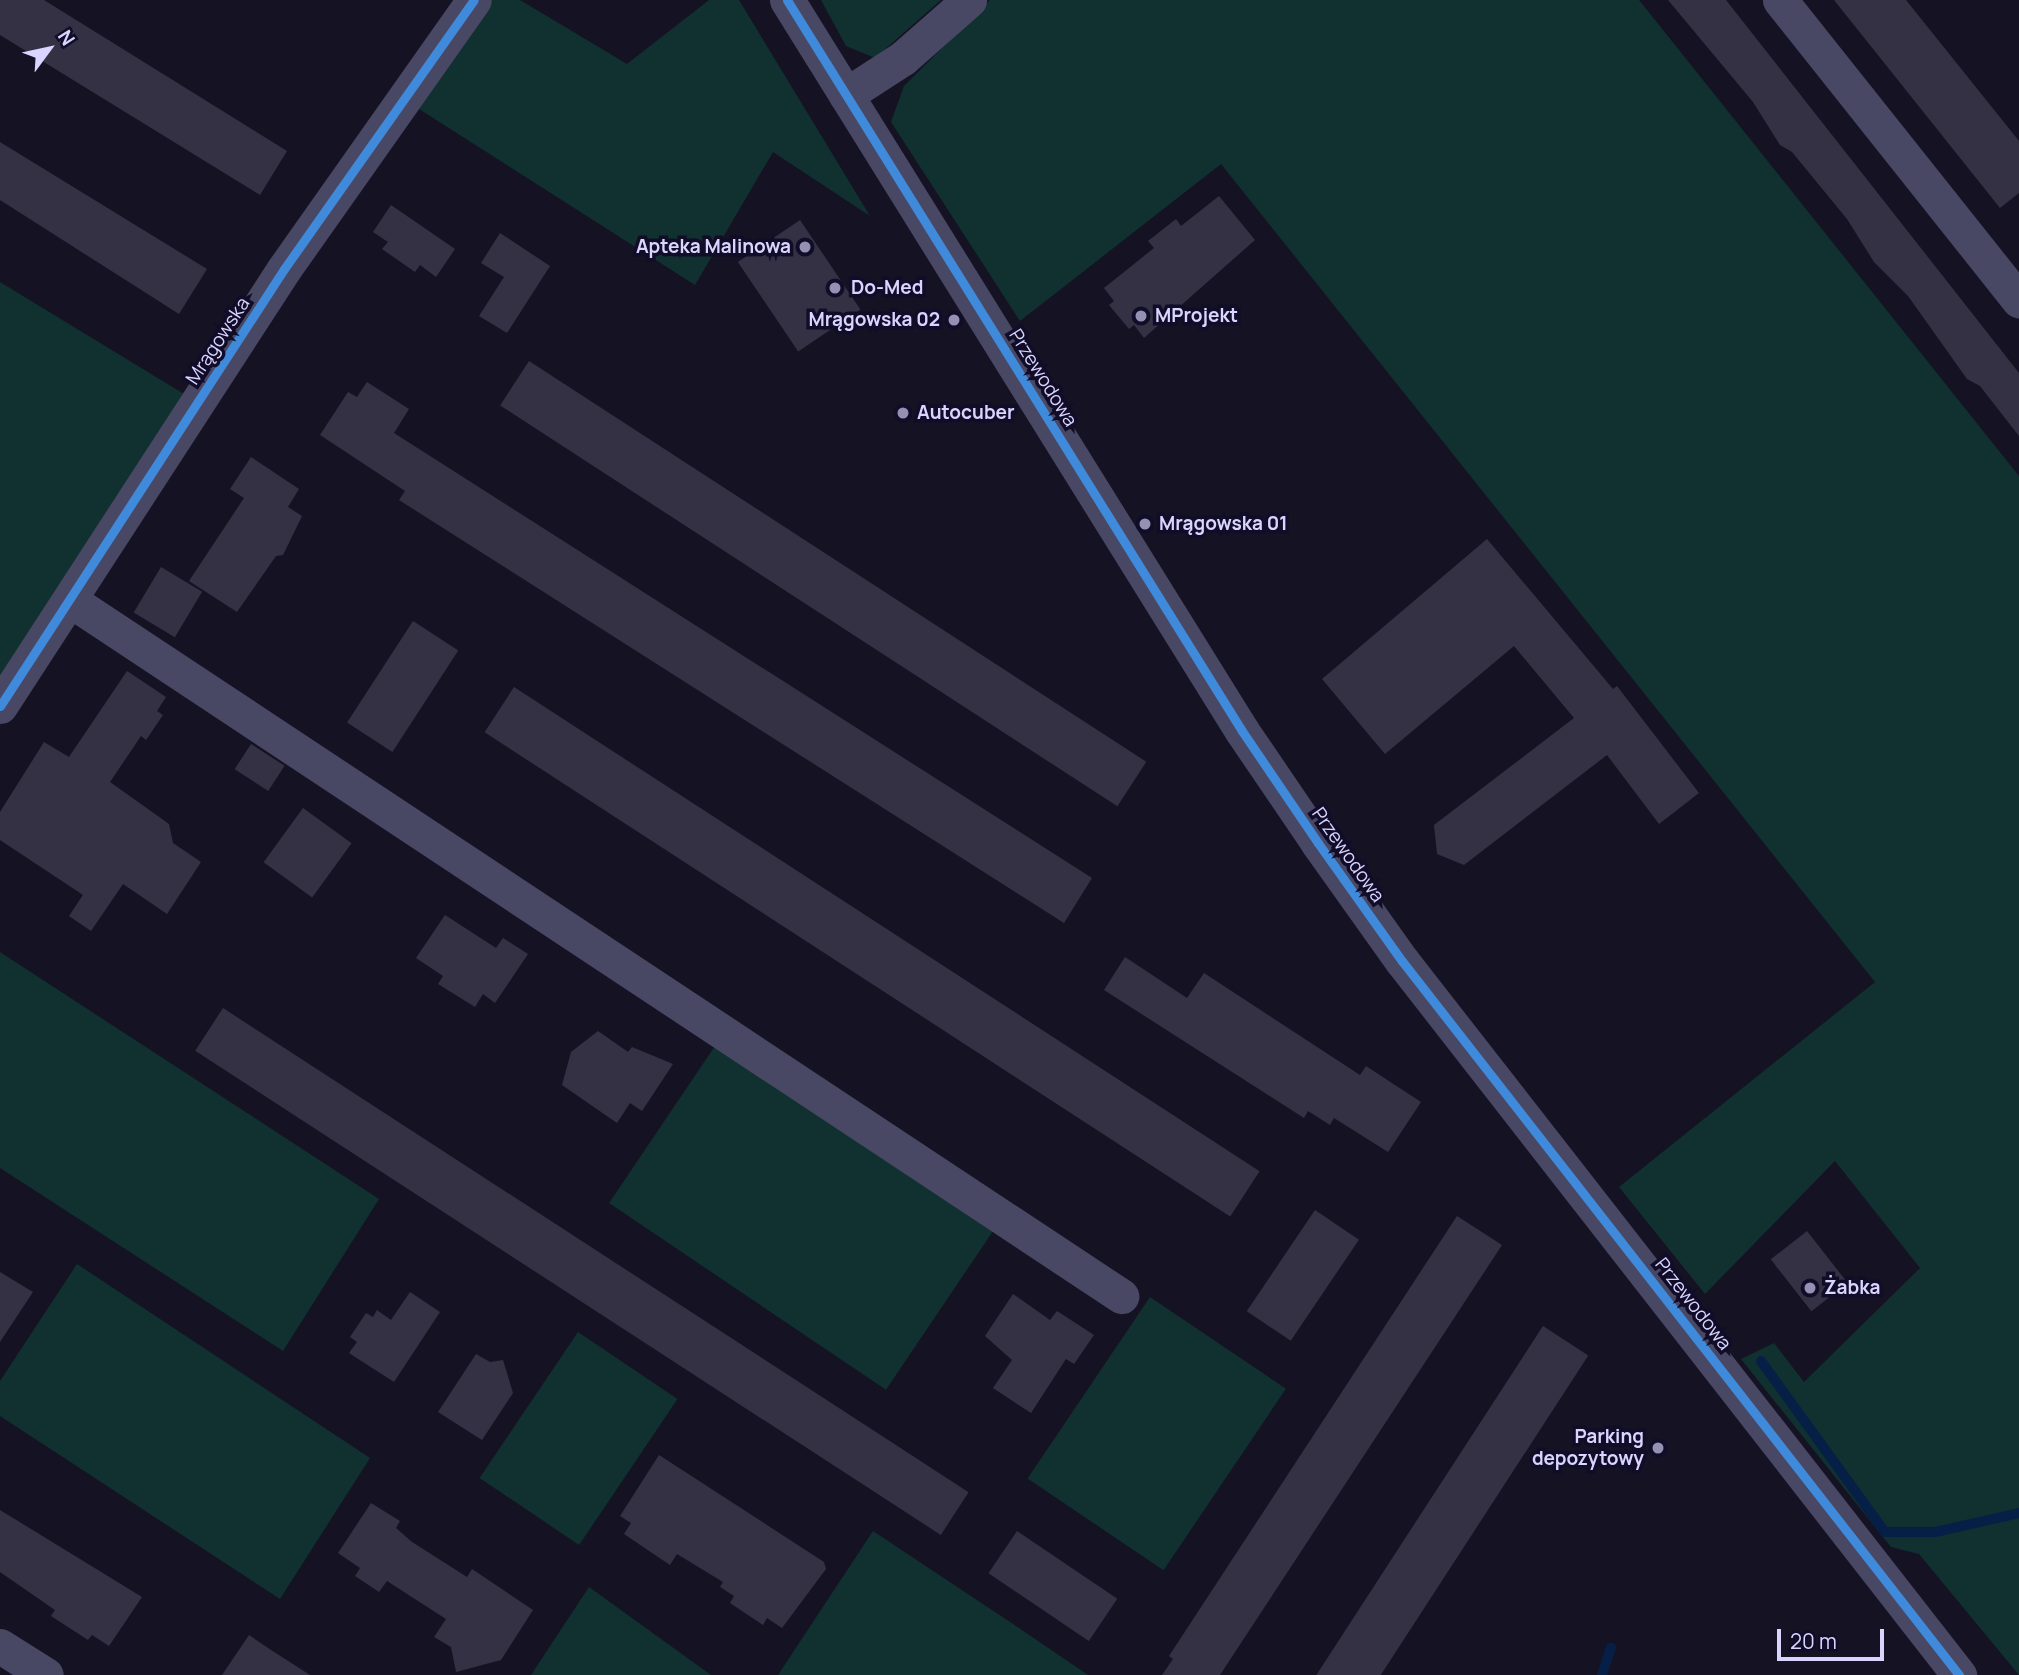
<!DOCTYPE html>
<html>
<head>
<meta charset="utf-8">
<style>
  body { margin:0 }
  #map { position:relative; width:2019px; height:1675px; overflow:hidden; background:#151323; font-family:Manrope,sans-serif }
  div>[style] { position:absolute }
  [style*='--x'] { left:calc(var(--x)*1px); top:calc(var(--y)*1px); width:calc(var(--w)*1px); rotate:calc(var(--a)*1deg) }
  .green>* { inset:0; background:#113030; transform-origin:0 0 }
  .stream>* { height:10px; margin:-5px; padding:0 5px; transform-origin:5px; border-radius:5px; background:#061f47 }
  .building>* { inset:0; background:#343145; transform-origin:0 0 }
  .minor>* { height:35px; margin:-17.5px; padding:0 17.5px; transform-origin:17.5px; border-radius:17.5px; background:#484764 }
  .cycleway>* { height:9px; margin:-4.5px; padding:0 4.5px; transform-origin:4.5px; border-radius:4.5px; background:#408adc }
  .dots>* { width:19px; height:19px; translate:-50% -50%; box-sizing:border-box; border:4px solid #110d29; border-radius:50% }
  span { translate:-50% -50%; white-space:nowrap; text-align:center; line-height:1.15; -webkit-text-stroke:7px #110d29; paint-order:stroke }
  .poi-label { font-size:19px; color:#d9d5ff; font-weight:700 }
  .right { translate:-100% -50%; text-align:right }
  .left { translate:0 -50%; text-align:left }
  .street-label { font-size:19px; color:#d9d5ff }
  .north { position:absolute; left:14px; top:14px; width:70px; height:70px; -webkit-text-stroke:5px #110d29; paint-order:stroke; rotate:57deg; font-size:19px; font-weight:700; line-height:28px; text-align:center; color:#d9d5ff }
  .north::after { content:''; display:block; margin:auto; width:24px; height:32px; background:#d9d5ff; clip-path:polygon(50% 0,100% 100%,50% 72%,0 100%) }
  .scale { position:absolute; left:1777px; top:1629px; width:107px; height:32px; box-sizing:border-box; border:4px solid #d9d5ff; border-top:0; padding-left:9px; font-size:21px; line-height:24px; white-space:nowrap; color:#d9d5ff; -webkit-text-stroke:5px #110d29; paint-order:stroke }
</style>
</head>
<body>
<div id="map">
  <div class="green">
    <i style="clip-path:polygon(488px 0,520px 0,627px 64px,709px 0,739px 0,870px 216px,773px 152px,695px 285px,419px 109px)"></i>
    <i style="clip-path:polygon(821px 0,941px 0,875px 58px,846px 46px)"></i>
    <i style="clip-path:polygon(990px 0,1639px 0,2019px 476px,2019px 1675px,1919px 1554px,1891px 1547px,1741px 1359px,1774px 1343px,1804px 1382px,1920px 1268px,1835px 1161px,1705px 1294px,1619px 1187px,1875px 982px,1221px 164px,1020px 321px,891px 122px,904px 86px)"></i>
    <i style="clip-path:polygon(0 282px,184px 394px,0 676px)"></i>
    <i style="clip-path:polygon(0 952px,379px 1199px,283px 1351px,0 1168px)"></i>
    <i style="left:717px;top:1043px;width:334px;height:193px;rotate:34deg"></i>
    <i style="clip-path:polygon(77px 1264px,370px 1458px,280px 1599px,0 1416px,0 1381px)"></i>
    <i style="left:1150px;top:1297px;width:164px;height:219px;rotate:34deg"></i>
    <i style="left:578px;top:1332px;width:120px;height:176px;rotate:34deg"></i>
    <i style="clip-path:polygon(873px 1531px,1013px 1624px,1088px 1675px,778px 1675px)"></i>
    <i style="clip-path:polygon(589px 1587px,711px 1675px,531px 1675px)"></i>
  </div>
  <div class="stream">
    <i style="--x:1761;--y:1361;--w:211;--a:54.1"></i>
    <i style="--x:1885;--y:1532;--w:50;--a:0"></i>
    <i style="--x:1935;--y:1532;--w:86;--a:-12.7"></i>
    <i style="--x:1602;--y:1675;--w:29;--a:-72"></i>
  </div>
  <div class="building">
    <i style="clip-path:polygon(0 0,44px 0,287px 151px,260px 195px,0 35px)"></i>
    <i style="clip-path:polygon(1668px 0,1726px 0,2019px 373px,2019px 436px,1980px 386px,1967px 379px,1908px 296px,1874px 262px,1847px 219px,1792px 152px,1780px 145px,1753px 102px)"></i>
    <i style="clip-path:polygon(1834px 0,1906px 0,2019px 141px,2019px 193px,2000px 208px)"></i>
    <i style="clip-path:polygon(0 142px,207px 269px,179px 314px,0 200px)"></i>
    <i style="clip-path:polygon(1219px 196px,1255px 240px,1144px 338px,1134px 325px,1129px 329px,1109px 305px,1114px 301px,1104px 288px,1154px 248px,1148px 241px,1176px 219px,1181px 226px)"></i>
    <i style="clip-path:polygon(391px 205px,455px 249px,436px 277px,420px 265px,415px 272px,382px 249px,388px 242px,373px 232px)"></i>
    <i style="left:800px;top:220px;width:108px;height:75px;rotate:56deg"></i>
    <i style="clip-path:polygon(500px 233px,550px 266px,507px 333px,479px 316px,504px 277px,481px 263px)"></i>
    <i style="left:529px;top:361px;width:736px;height:53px;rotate:33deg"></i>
    <i style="clip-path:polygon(367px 382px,409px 409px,394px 433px,1092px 878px,1064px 923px,399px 500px,405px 491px,320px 435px,348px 392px,357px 397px)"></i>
    <i style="clip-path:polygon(251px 457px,299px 489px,288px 507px,302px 516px,283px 555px,276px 556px,237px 612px,189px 581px,244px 498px,230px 489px)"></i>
    <i style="clip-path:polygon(1487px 539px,1613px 689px,1617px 686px,1699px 793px,1659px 824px,1607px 755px,1464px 865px,1437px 854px,1434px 825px,1574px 718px,1514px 646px,1385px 754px,1322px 679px)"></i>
    <i style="left:161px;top:567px;width:48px;height:53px;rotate:31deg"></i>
    <i style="left:413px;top:621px;width:54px;height:121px;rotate:33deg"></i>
    <i style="clip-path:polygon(127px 671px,166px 697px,157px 711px,163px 715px,146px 740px,141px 736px,110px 782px,169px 824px,173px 843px,201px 862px,167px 914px,123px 884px,91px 931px,69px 916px,83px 895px,0 840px,0 812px,44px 742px,69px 757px)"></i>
    <i style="left:514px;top:687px;width:889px;height:54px;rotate:33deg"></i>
    <i style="left:251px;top:744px;width:40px;height:30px;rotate:33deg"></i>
    <i style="left:303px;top:808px;width:60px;height:67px;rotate:36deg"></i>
    <i style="clip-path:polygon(445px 915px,496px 948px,503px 938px,528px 954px,495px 1003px,483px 994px,475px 1007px,438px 984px,443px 976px,416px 958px)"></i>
    <i style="clip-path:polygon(1125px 957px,1187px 998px,1204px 973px,1360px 1075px,1366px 1066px,1421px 1102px,1388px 1152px,1334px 1118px,1330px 1125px,1308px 1111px,1304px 1118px,1104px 990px)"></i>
    <i style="left:223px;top:1008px;width:889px;height:51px;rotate:33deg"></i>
    <i style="clip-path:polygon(598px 1031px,628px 1052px,632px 1047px,673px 1064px,642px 1111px,630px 1103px,617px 1123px,562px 1085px,571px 1052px)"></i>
    <i style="left:1315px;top:1210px;width:53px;height:122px;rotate:34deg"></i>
    <i style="clip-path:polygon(1457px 1216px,1502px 1245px,1220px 1675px,1162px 1675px,1173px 1659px,1169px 1656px)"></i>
    <i style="left:1807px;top:1231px;width:66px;height:46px;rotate:52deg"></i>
    <i style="clip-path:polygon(0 1272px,33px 1292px,0 1342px)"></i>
    <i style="clip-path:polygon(410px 1292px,440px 1312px,394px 1382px,349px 1353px,357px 1342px,350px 1337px,366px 1313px,373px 1317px,377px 1310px,391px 1320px)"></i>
    <i style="clip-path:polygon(1013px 1294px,1050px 1320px,1057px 1311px,1094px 1335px,1074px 1364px,1066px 1359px,1031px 1413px,993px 1388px,1012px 1360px,985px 1336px)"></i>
    <i style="left:1543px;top:1326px;width:54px;height:417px;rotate:33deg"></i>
    <i style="clip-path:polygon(476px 1354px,490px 1362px,503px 1360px,513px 1393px,482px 1440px,438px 1412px)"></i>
    <i style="clip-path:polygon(659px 1455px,824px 1562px,826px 1569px,782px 1628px,767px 1618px,763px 1625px,730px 1603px,734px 1596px,720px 1587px,723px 1582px,677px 1554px,670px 1565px,624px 1534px,631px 1523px,620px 1516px)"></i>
    <i style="clip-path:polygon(371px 1503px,400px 1521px,396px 1528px,412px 1542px,467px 1577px,472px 1569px,533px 1610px,501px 1660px,456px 1672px,451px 1647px,434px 1637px,446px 1619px,387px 1581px,379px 1592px,355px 1576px,360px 1568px,338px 1553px)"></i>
    <i style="clip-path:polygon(0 1510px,142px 1597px,109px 1646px,92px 1635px,88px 1640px,51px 1616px,55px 1610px,0 1572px)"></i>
    <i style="left:1017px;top:1531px;width:121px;height:51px;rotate:34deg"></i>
    <i style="clip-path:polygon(249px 1635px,271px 1650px,310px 1675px,222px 1675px)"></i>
  </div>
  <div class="minor">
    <i style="--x:787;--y:0;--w:861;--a:58.1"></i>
    <i style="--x:1242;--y:731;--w:135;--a:55.8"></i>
    <i style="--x:1318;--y:843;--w:145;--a:54.6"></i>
    <i style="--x:1402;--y:961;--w:906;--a:52.04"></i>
    <i style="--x:1780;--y:0;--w:384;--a:51.5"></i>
    <i style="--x:846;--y:95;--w:68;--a:-33"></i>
    <i style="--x:903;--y:58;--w:88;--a:-41.3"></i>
    <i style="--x:70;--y:600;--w:1261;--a:33.51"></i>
    <i style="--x:0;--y:706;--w:521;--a:-56.98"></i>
    <i style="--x:284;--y:269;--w:329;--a:-54.8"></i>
    <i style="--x:0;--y:1646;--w:54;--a:32.2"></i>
  </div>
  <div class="cycleway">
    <i style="--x:787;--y:0;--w:861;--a:58.1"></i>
    <i style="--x:1242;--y:731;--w:135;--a:55.8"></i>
    <i style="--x:1318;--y:843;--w:145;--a:54.6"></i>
    <i style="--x:1402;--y:961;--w:906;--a:52.04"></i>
    <i style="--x:0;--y:706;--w:521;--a:-56.98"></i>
    <i style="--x:284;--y:269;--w:329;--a:-54.8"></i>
  </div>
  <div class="dots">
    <i style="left:805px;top:247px;background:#9491b2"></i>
    <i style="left:835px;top:288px;background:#9491b2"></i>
    <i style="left:1141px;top:316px;background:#9491b2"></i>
    <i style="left:954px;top:320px;background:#9491b2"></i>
    <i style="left:903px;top:413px;background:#9491b2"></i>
    <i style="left:1145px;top:524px;background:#9491b2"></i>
    <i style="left:1810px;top:1288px;background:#9491b2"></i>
    <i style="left:1658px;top:1448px;background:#9491b2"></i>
  </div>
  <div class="poi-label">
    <span class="right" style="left:791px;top:247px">Apteka Malinowa</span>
    <span class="left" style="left:851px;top:288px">Do-Med</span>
    <span class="left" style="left:1155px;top:316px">MProjekt</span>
    <span class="right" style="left:940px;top:320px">Mrągowska 02</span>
    <span class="left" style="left:917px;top:413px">Autocuber</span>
    <span class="left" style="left:1159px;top:524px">Mrągowska 01</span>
    <span class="left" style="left:1824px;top:1288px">Żabka</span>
    <span class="right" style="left:1644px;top:1448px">Parking<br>depozytowy</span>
  </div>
  <div class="street-label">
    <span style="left:218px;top:341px;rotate:-57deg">Mrągowska</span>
    <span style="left:1043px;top:378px;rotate:58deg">Przewodowa</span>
    <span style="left:1348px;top:855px;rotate:55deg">Przewodowa</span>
    <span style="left:1693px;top:1304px;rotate:52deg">Przewodowa</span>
  </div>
  <div class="north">N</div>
  <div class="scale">20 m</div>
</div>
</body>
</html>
